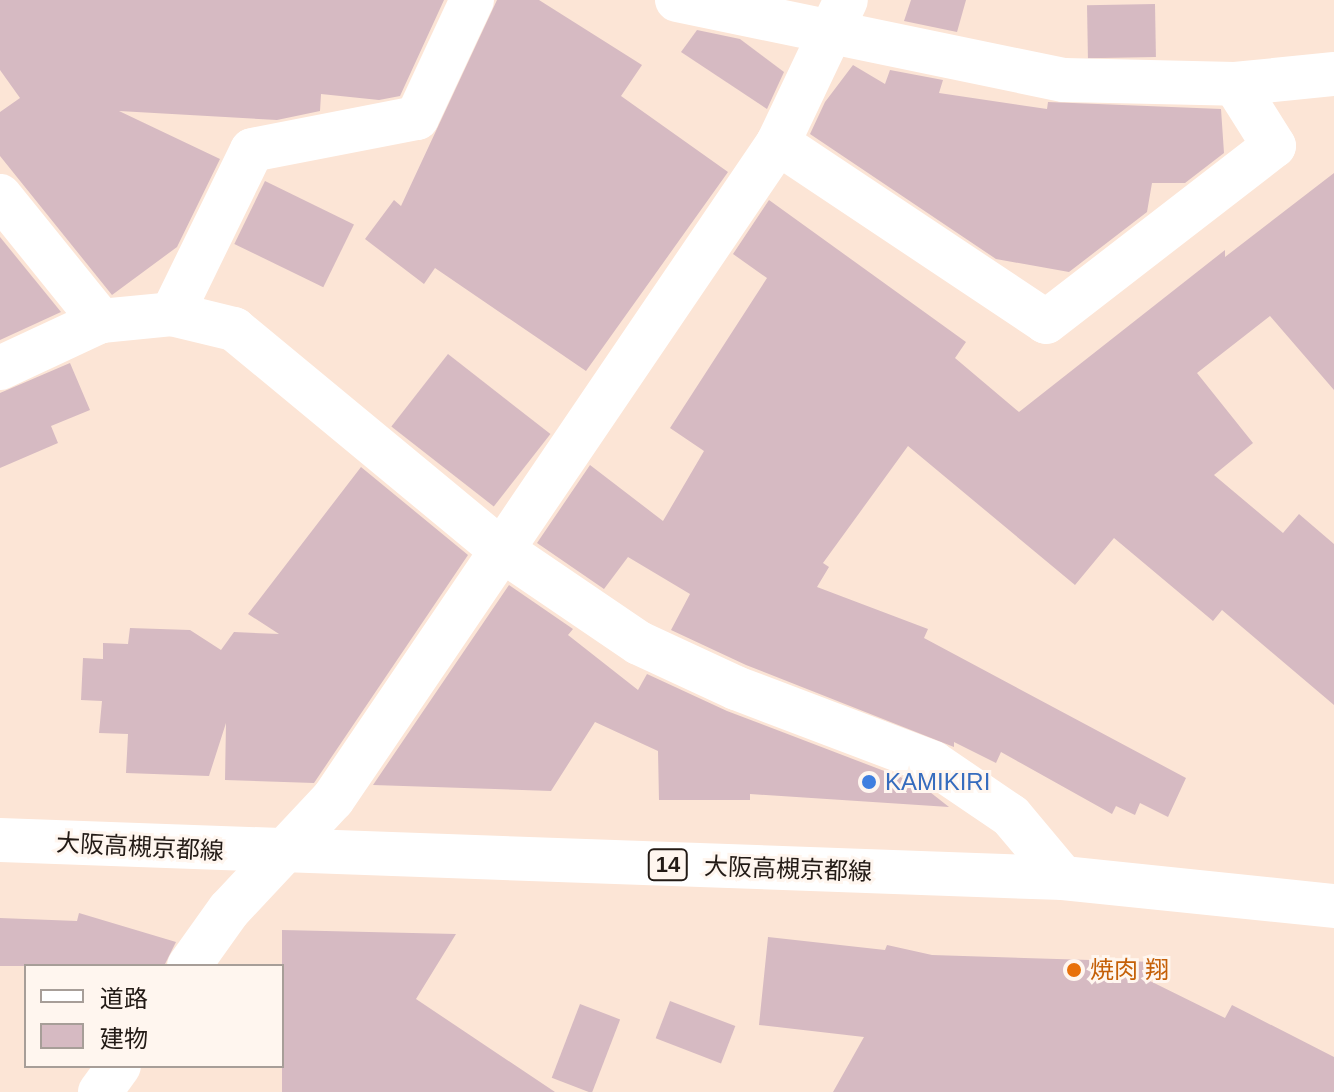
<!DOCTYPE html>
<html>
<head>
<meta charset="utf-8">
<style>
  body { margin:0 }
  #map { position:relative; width:1334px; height:1092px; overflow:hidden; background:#fce5d6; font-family:Helvetica,"Noto Sans JP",sans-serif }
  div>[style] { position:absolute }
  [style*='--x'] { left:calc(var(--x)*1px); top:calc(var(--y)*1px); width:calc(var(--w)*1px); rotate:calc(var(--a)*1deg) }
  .building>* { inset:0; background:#d6bac2; transform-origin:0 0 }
  .minor>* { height:44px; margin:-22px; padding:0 22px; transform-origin:22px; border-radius:22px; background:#fff }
  .major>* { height:44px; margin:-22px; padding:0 22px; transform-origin:22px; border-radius:22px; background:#fff }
  .dots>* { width:22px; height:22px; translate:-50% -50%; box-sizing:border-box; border:4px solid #fff6ef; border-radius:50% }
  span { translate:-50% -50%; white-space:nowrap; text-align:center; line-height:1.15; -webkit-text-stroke:6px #fff6ef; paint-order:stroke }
  .shield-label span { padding:2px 6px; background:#fff6ef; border:2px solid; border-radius:6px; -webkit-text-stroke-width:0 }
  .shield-label { font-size:22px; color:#231b16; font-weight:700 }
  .shop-label { font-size:24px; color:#366cbe }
  .left { translate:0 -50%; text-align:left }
  .street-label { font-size:24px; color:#231b16 }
  .food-label { font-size:24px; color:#c56008 }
  .legend { position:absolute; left:24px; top:964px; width:260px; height:104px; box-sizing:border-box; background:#fff6ef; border:2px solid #a79e98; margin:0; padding:10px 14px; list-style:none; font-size:24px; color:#231b16 }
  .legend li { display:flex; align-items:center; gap:16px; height:40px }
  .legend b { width:40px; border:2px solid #a79e98 }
</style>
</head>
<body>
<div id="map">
  <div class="building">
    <i style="clip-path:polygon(0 0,444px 0,400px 96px,379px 100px,321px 94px,320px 111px,277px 120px,119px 111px,220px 159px,177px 247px,112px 295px,0 156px,0 112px,20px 98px,0 70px)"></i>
    <i style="clip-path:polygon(497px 0,539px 0,642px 65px,621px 96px,728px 172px,586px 371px,435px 268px,424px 284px,365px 239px,394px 200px,401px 206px)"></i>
    <i style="clip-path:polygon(911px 0,966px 0,957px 32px,904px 21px)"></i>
    <i style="left:1155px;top:4px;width:53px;height:68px;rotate:89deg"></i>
    <i style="clip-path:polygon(697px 30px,740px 39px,784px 72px,767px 109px,681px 52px)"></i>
    <i style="clip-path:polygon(853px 65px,885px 84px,890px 70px,943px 80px,939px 93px,1047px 109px,1048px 102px,1221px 109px,1224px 153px,1185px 183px,1152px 183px,1147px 212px,1069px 272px,996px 259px,810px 134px,825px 102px)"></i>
    <i style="clip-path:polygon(1334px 173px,1334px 390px,1270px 316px,1197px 373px,1253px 443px,1214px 475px,1283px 533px,1299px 514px,1334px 544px,1334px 705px,1222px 610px,1213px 621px,1114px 538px,1075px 585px,908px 446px,823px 563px,829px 567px,817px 587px,928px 629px,924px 638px,1186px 778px,1168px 817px,1140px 803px,1135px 815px,1116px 806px,1112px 814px,1001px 752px,996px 763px,954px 742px,954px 747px,746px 665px,671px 630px,690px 594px,628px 557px,604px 589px,537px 543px,590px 465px,663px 521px,704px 451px,670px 428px,767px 278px,733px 254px,769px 200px,966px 342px,955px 358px,1019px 412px,1225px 250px,1225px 257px)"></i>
    <i style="left:265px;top:181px;width:99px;height:70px;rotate:26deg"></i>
    <i style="clip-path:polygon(0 237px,61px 312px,0 340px)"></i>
    <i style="left:448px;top:354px;width:130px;height:92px;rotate:38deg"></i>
    <i style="clip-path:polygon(70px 363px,90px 410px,51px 426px,58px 443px,0 468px,0 393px)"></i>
    <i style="clip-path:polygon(361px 467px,468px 555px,314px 783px,225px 780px,226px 723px,209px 776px,126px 773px,128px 734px,99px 733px,102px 701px,81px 700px,83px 658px,103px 659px,103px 643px,128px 644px,130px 628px,190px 630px,221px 650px,234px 632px,279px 634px,248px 614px)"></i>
    <i style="clip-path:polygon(509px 585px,573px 629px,568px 635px,638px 690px,647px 674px,727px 711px,921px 785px,949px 807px,750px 794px,750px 800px,659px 800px,658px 751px,595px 722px,551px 791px,373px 785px)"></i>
    <i style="clip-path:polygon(79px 913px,176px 942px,164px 966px,0 966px,0 918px,77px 921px)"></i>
    <i style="clip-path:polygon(282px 930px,456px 934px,416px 999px,555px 1092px,282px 1092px)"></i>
    <i style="clip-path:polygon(768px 937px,885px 950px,887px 945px,932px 955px,1155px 962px,1146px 979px,1225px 1018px,1232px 1005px,1334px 1057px,1334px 1092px,833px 1092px,864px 1037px,759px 1025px)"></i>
    <i style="left:670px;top:1001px;width:70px;height:40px;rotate:21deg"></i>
    <i style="left:580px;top:1004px;width:43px;height:79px;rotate:21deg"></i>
  </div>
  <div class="minor">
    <i style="--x:677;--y:0;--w:395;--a:11.7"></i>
    <i style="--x:1064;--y:80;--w:171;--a:1.3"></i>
    <i style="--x:1235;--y:84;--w:100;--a:-5.8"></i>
    <i style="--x:778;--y:143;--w:322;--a:33.7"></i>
    <i style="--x:1046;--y:322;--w:288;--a:-37.7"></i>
    <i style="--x:1274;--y:146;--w:73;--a:-122.2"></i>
    <i style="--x:0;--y:196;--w:161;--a:51.1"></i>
    <i style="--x:172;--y:314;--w:182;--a:-64"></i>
    <i style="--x:252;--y:150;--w:168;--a:-11"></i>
    <i style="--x:417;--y:118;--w:130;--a:-65"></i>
    <i style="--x:0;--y:368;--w:111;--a:-25"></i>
    <i style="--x:101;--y:321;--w:71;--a:-5.6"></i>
    <i style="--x:172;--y:314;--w:64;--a:13.6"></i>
    <i style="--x:234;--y:329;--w:344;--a:39.6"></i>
    <i style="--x:499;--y:548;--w:169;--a:34.2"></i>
    <i style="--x:639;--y:643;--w:107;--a:24.9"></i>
    <i style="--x:736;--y:688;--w:211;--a:20.8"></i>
    <i style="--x:933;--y:763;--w:94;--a:34.2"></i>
    <i style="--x:1011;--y:816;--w:81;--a:50"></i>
    <i style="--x:189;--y:966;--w:69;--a:-54.5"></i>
    <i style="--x:229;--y:910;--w:152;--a:-46.9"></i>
    <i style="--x:333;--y:799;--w:793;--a:-55.85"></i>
    <i style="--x:778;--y:143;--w:158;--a:-64.6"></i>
    <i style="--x:100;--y:1092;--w:32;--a:-54"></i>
  </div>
  <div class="major">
    <i style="--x:0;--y:840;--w:1064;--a:2.05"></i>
    <i style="--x:1063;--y:878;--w:272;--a:5.9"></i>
  </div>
  <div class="dots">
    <i style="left:869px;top:782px;background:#3f7fe0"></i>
    <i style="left:1074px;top:970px;background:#e8710a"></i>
  </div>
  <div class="shield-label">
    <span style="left:668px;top:865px">14</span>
  </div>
  <div class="shop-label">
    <span class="left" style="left:885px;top:782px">KAMIKIRI</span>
  </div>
  <div class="street-label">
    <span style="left:140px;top:847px;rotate:3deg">大阪高槻京都線</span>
    <span style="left:788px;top:869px;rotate:2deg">大阪高槻京都線</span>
  </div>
  <div class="food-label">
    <span class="left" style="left:1090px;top:970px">焼肉 翔</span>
  </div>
  <ul class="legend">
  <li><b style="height:10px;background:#fff"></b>道路</li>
  <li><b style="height:22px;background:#d6bac2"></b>建物</li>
  </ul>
</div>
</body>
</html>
